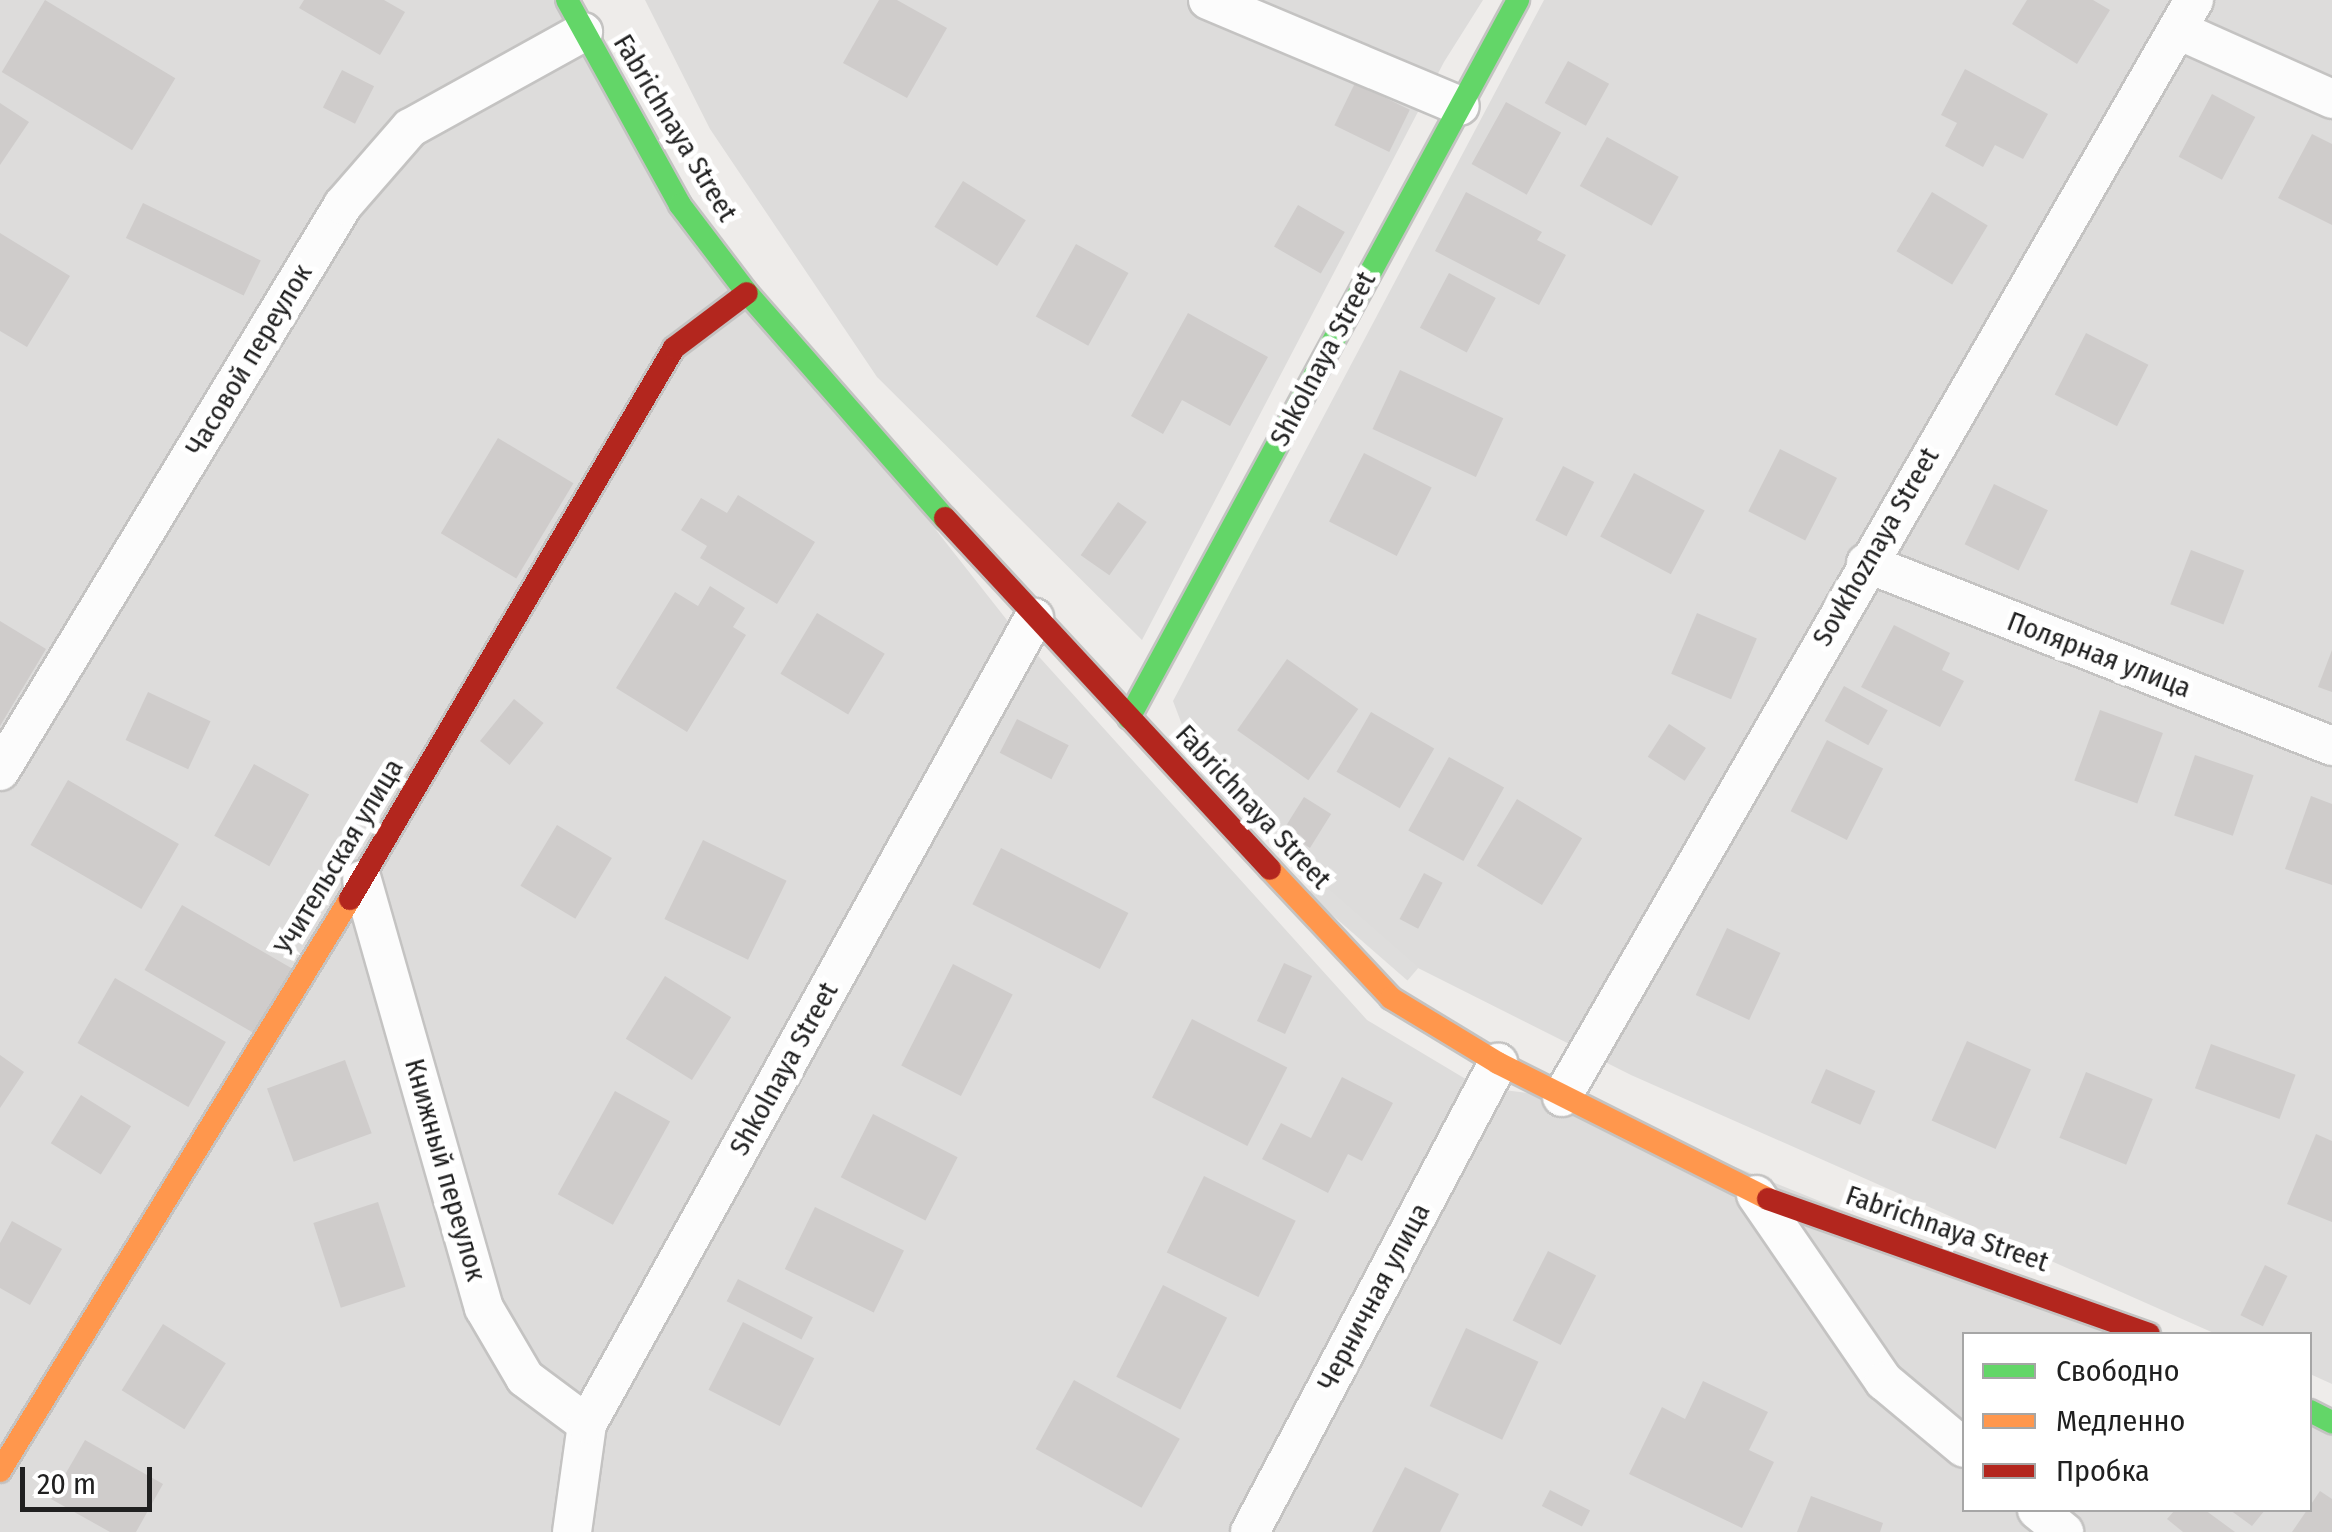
<!DOCTYPE html>
<html>
<head>
<meta charset="utf-8">
<style>
  body { margin:0 }
  #map { position:relative; width:2332px; height:1532px; overflow:hidden; background:#eeecea; font-family:"Fira Sans Condensed",sans-serif }
  div>[style] { position:absolute }
  [style*='--x'] { left:calc(var(--x)*1px); top:calc(var(--y)*1px); width:calc(var(--w)*1px); rotate:calc(var(--a)*1deg) }
  .residential>* { inset:0; background:#dddcdb }
  .parking>* { inset:0; background:#dedddc; transform-origin:0 0 }
  .building>* { inset:0; background:#cfcccb; transform-origin:0 0 }
  .roads { filter:drop-shadow(2px 0 #c4c3c2) drop-shadow(-2px 0 #c4c3c2) drop-shadow(0 2px #c4c3c2) drop-shadow(0 -2px #c4c3c2) }
  .street>* { height:38px; margin:-19px; padding:0 19px; transform-origin:19px; border-radius:19px; background:#fcfcfc }
  .fast>* { height:22px; margin:-11px; padding:0 11px; transform-origin:11px; border-radius:11px; background:#63d668 }
  .slow>* { height:22px; margin:-11px; padding:0 11px; transform-origin:11px; border-radius:11px; background:#ff974d }
  .jam>* { height:22px; margin:-11px; padding:0 11px; transform-origin:11px; border-radius:11px; background:#b3261e }
  span { translate:-50% -50%; white-space:nowrap; text-align:center; line-height:1.15; -webkit-text-stroke:10px #fff; paint-order:stroke }
  .street-label { font-size:28px; color:#202020 }
  .legend { position:absolute; left:1962px; top:1332px; width:350px; height:180px; box-sizing:border-box; background:#fff; border:2px solid #a6a6a6; margin:0; padding:12px 18px; list-style:none; font-size:30px; color:#202020 }
  .legend li { display:flex; align-items:center; gap:20px; height:50px }
  .legend b { width:50px; border:2px solid #a6a6a6 }
  .scale { position:absolute; left:20px; top:1467px; width:132px; height:45px; box-sizing:border-box; border:5px solid #202020; border-top:0; padding-left:12px; font-size:30px; line-height:35px; white-space:nowrap; color:#202020; -webkit-text-stroke:8px #fff; paint-order:stroke }
</style>
</head>
<body>
<div id="map">
  <div class="residential">
    <i style="clip-path:polygon(0 0,574px 0,680px 205px,1014px 629px,1367px 1020px,1479px 1087px,1562px 1097px,2149px 1334px,1964px 1334px,1964px 1510px,2310px 1510px,2310px 1411px,2332px 1422px,2332px 1532px,0 1532px)"></i>
    <i style="clip-path:polygon(645px 0,1483px 0,1444px 62px,1142px 640px,877px 377px,710px 129px)"></i>
    <i style="clip-path:polygon(1544px 0,2332px 0,2332px 1384px,2310px 1374px,2310px 1334px,2216px 1334px,1631px 1075px,1418px 968px,1203px 780px,1173px 701px)"></i>
  </div>
  <div class="parking">
    <i style="left:1319px;top:881px;width:132px;height:17px;rotate:41deg"></i>
  </div>
  <div class="building">
    <i style="left:45px;top:0;width:152px;height:84px;rotate:31deg"></i>
    <i style="clip-path:polygon(304px 0,384px 0,405px 12px,380px 55px,299px 8px)"></i>
    <i style="clip-path:polygon(879px 0,897px 0,947px 28px,907px 98px,843px 63px)"></i>
    <i style="clip-path:polygon(2027px 0,2093px 0,2110px 10px,2077px 64px,2012px 24px)"></i>
    <i style="left:1568px;top:61px;width:47px;height:48px;rotate:29deg"></i>
    <i style="clip-path:polygon(1965px 69px,2048px 114px,2023px 159px,1995px 145px,1983px 167px,1945px 146px,1957px 123px,1941px 115px)"></i>
    <i style="left:342px;top:70px;width:36px;height:42px;rotate:27deg"></i>
    <i style="left:1355px;top:83px;width:61px;height:47px;rotate:26deg"></i>
    <i style="left:2212px;top:94px;width:49px;height:71px;rotate:28deg"></i>
    <i style="left:1506px;top:102px;width:63px;height:71px;rotate:29deg"></i>
    <i style="clip-path:polygon(0 103px,29px 122px,0 165px)"></i>
    <i style="clip-path:polygon(2312px 134px,2332px 144px,2332px 225px,2278px 198px)"></i>
    <i style="left:1607px;top:137px;width:82px;height:56px;rotate:29deg"></i>
    <i style="left:963px;top:181px;width:74px;height:54px;rotate:32deg"></i>
    <i style="clip-path:polygon(1466px 192px,1542px 232px,1537px 240px,1566px 255px,1539px 305px,1435px 251px)"></i>
    <i style="left:1932px;top:192px;width:65px;height:69px;rotate:31deg"></i>
    <i style="left:143px;top:203px;width:131px;height:39px;rotate:26deg"></i>
    <i style="left:1298px;top:205px;width:54px;height:48px;rotate:30deg"></i>
    <i style="clip-path:polygon(0 233px,70px 276px,27px 347px,0 331px)"></i>
    <i style="left:1076px;top:244px;width:60px;height:83px;rotate:29deg"></i>
    <i style="left:1449px;top:273px;width:53px;height:62px;rotate:28deg"></i>
    <i style="clip-path:polygon(1188px 313px,1268px 357px,1230px 426px,1182px 400px,1163px 434px,1131px 416px)"></i>
    <i style="left:2086px;top:333px;width:70px;height:69px;rotate:27deg"></i>
    <i style="left:1400px;top:370px;width:114px;height:65px;rotate:25deg"></i>
    <i style="left:498px;top:438px;width:88px;height:111px;rotate:31deg"></i>
    <i style="left:1780px;top:449px;width:64px;height:70px;rotate:27deg"></i>
    <i style="left:1364px;top:453px;width:76px;height:77px;rotate:27deg"></i>
    <i style="left:1563px;top:466px;width:35px;height:61px;rotate:27deg"></i>
    <i style="left:1634px;top:473px;width:80px;height:72px;rotate:28deg"></i>
    <i style="left:1994px;top:484px;width:60px;height:67px;rotate:26deg"></i>
    <i style="clip-path:polygon(738px 495px,815px 542px,777px 604px,700px 558px,707px 546px,681px 530px,701px 498px,727px 513px)"></i>
    <i style="left:1118px;top:502px;width:35px;height:65px;rotate:35deg"></i>
    <i style="left:2191px;top:550px;width:57px;height:58px;rotate:21deg"></i>
    <i style="clip-path:polygon(710px 586px,745px 608px,733px 627px,746px 635px,687px 732px,616px 688px,675px 592px,698px 606px)"></i>
    <i style="left:817px;top:613px;width:79px;height:71px;rotate:31deg"></i>
    <i style="left:1697px;top:613px;width:65px;height:66px;rotate:23deg"></i>
    <i style="clip-path:polygon(0 621px,46px 649px,0 726px)"></i>
    <i style="clip-path:polygon(1894px 625px,1950px 653px,1942px 670px,1964px 681px,1940px 727px,1861px 687px)"></i>
    <i style="clip-path:polygon(2332px 650px,2332px 692px,2318px 687px)"></i>
    <i style="left:1287px;top:659px;width:87px;height:87px;rotate:35deg"></i>
    <i style="left:1844px;top:686px;width:50px;height:40px;rotate:29deg"></i>
    <i style="left:148px;top:692px;width:69px;height:53px;rotate:25deg"></i>
    <i style="left:514px;top:699px;width:38px;height:54px;rotate:39deg"></i>
    <i style="left:2100px;top:710px;width:67px;height:75px;rotate:20deg"></i>
    <i style="left:1371px;top:712px;width:73px;height:69px;rotate:30deg"></i>
    <i style="left:1017px;top:719px;width:58px;height:38px;rotate:27deg"></i>
    <i style="left:1669px;top:724px;width:44px;height:39px;rotate:33deg"></i>
    <i style="left:1827px;top:740px;width:63px;height:80px;rotate:27deg"></i>
    <i style="left:2195px;top:755px;width:62px;height:64px;rotate:19deg"></i>
    <i style="left:1449px;top:757px;width:63px;height:84px;rotate:29deg"></i>
    <i style="left:254px;top:764px;width:63px;height:82px;rotate:29deg"></i>
    <i style="left:68px;top:780px;width:128px;height:75px;rotate:30deg"></i>
    <i style="clip-path:polygon(2311px 796px,2332px 804px,2332px 885px,2285px 869px)"></i>
    <i style="left:1304px;top:797px;width:32px;height:40px;rotate:32deg"></i>
    <i style="left:1517px;top:799px;width:76px;height:78px;rotate:31deg"></i>
    <i style="left:557px;top:825px;width:64px;height:71px;rotate:31deg"></i>
    <i style="left:703px;top:840px;width:93px;height:88px;rotate:26deg"></i>
    <i style="left:1001px;top:848px;width:143px;height:63px;rotate:27deg"></i>
    <i style="left:1424px;top:873px;width:21px;height:52px;rotate:28deg"></i>
    <i style="left:182px;top:905px;width:128px;height:75px;rotate:30deg"></i>
    <i style="left:1727px;top:928px;width:59px;height:74px;rotate:25deg"></i>
    <i style="left:1284px;top:963px;width:31px;height:64px;rotate:25deg"></i>
    <i style="left:953px;top:964px;width:67px;height:114px;rotate:27deg"></i>
    <i style="left:665px;top:976px;width:78px;height:74px;rotate:32deg"></i>
    <i style="left:115px;top:978px;width:128px;height:75px;rotate:30deg"></i>
    <i style="left:1192px;top:1019px;width:107px;height:88px;rotate:27deg"></i>
    <i style="left:1967px;top:1041px;width:70px;height:87px;rotate:24deg"></i>
    <i style="left:2211px;top:1044px;width:90px;height:47px;rotate:20deg"></i>
    <i style="clip-path:polygon(0 1055px,24px 1072px,0 1108px)"></i>
    <i style="left:345px;top:1060px;width:78px;height:83px;rotate:70deg"></i>
    <i style="left:1826px;top:1069px;width:54px;height:37px;rotate:24deg"></i>
    <i style="left:2086px;top:1072px;width:72px;height:71px;rotate:22deg"></i>
    <i style="clip-path:polygon(1342px 1077px,1393px 1103px,1362px 1161px,1348px 1154px,1328px 1193px,1262px 1159px,1281px 1123px,1311px 1138px)"></i>
    <i style="left:615px;top:1091px;width:63px;height:118px;rotate:29deg"></i>
    <i style="left:81px;top:1095px;width:59px;height:57px;rotate:32deg"></i>
    <i style="left:873px;top:1114px;width:95px;height:71px;rotate:27deg"></i>
    <i style="clip-path:polygon(2316px 1134px,2332px 1141px,2332px 1222px,2287px 1204px)"></i>
    <i style="left:1204px;top:1176px;width:102px;height:85px;rotate:26deg"></i>
    <i style="left:378px;top:1202px;width:89px;height:68px;rotate:72deg"></i>
    <i style="left:815px;top:1207px;width:99px;height:69px;rotate:26deg"></i>
    <i style="clip-path:polygon(12px 1221px,62px 1249px,30px 1305px,0 1288px,0 1243px)"></i>
    <i style="left:1548px;top:1251px;width:54px;height:78px;rotate:27deg"></i>
    <i style="left:2265px;top:1265px;width:25px;height:56px;rotate:26deg"></i>
    <i style="left:738px;top:1279px;width:84px;height:25px;rotate:27deg"></i>
    <i style="left:1163px;top:1285px;width:72px;height:103px;rotate:27deg"></i>
    <i style="left:743px;top:1322px;width:80px;height:76px;rotate:27deg"></i>
    <i style="left:163px;top:1324px;width:74px;height:78px;rotate:32deg"></i>
    <i style="left:1466px;top:1328px;width:80px;height:86px;rotate:25deg"></i>
    <i style="left:1074px;top:1380px;width:121px;height:79px;rotate:29deg"></i>
    <i style="clip-path:polygon(1703px 1381px,1768px 1412px,1749px 1450px,1774px 1462px,1742px 1528px,1629px 1474px,1662px 1407px,1685px 1419px)"></i>
    <i style="clip-path:polygon(85px 1440px,163px 1484px,136px 1532px,110px 1532px,51px 1499px)"></i>
    <i style="clip-path:polygon(1405px 1467px,1459px 1494px,1440px 1532px,1372px 1532px)"></i>
    <i style="left:1550px;top:1490px;width:45px;height:18px;rotate:27deg"></i>
    <i style="clip-path:polygon(2320px 1491px,2332px 1499px,2332px 1532px,2292px 1532px)"></i>
    <i style="clip-path:polygon(1811px 1496px,1883px 1523px,1880px 1532px,1797px 1532px)"></i>
    <i style="clip-path:polygon(2175px 1510px,2205px 1510px,2235px 1532px,2183px 1532px,2167px 1519px)"></i>
    <i style="clip-path:polygon(2230px 1510px,2265px 1510px,2252px 1526px)"></i>
  </div>
  <div class="roads">
    <div class="street">
      <i style="--x:1208;--y:0;--w:273;--a:22.8"></i>
      <i style="--x:2178;--y:30;--w:169;--a:24.1"></i>
      <i style="--x:1866;--y:563;--w:501;--a:21.44"></i>
      <i style="--x:0;--y:771;--w:662;--a:-58.78"></i>
      <i style="--x:343;--y:205;--w:102;--a:-49"></i>
      <i style="--x:410;--y:128;--w:198;--a:-29"></i>
      <i style="--x:362;--y:880;--w:445;--a:74.1"></i>
      <i style="--x:484;--y:1308;--w:81;--a:59.6"></i>
      <i style="--x:525;--y:1378;--w:77;--a:36.6"></i>
      <i style="--x:1562;--y:1097;--w:1266;--a:-60.05"></i>
      <i style="--x:1756;--y:1195;--w:226;--a:55.5"></i>
      <i style="--x:1884;--y:1381;--w:104;--a:39.9"></i>
      <i style="--x:2037;--y:1510;--w:35;--a:39"></i>
      <i style="--x:572;--y:1532;--w:109;--a:-82.1"></i>
      <i style="--x:587;--y:1424;--w:922;--a:-60.99"></i>
      <i style="--x:1250;--y:1532;--w:531;--a:-62.13"></i>
    </div>
    <div class="fast">
      <i style="--x:567;--y:0;--w:234;--a:61.1"></i>
      <i style="--x:680;--y:205;--w:111;--a:52.7"></i>
      <i style="--x:747;--y:293;--w:300;--a:48.7"></i>
      <i style="--x:1129;--y:718;--w:817;--a:-61.55"></i>
      <i style="--x:2310;--y:1411;--w:25;--a:27"></i>
    </div>
    <div class="slow">
      <i style="--x:1270;--y:869;--w:177;--a:46.8"></i>
      <i style="--x:1391;--y:998;--w:125;--a:31.3"></i>
      <i style="--x:1498;--y:1063;--w:302;--a:26.7"></i>
      <i style="--x:0;--y:1471;--w:671;--a:-58.54"></i>
    </div>
    <div class="jam">
      <i style="--x:945;--y:518;--w:478;--a:47.2"></i>
      <i style="--x:350;--y:899;--w:639;--a:-59.54"></i>
      <i style="--x:674;--y:348;--w:91;--a:-37"></i>
      <i style="--x:1768;--y:1199;--w:404;--a:19.5"></i>
    </div>
  </div>
  <div class="street-label">
    <span style="left:675px;top:128px;rotate:59deg">Fabrichnaya Street</span>
    <span style="left:1323px;top:359px;rotate:-62deg">Shkolnaya Street</span>
    <span style="left:249px;top:360px;rotate:-59deg">Часовой переулок</span>
    <span style="left:1876px;top:547px;rotate:-60deg">Sovkhoznaya Street</span>
    <span style="left:2099px;top:655px;rotate:21deg">Полярная улица</span>
    <span style="left:1253px;top:807px;rotate:47deg">Fabrichnaya Street</span>
    <span style="left:339px;top:857px;rotate:-59deg">Учительская улица</span>
    <span style="left:784px;top:1069px;rotate:-61deg">Shkolnaya Street</span>
    <span style="left:445px;top:1170px;rotate:74deg">Книжный переулок</span>
    <span style="left:1947px;top:1229px;rotate:19deg">Fabrichnaya Street</span>
    <span style="left:1374px;top:1297px;rotate:-62deg">Черничная улица</span>
  </div>
  <ul class="legend">
  <li><b style="height:12px;background:#63d668"></b>Свободно</li>
  <li><b style="height:12px;background:#ff974d"></b>Медленно</li>
  <li><b style="height:12px;background:#b3261e"></b>Пробка</li>
  </ul>
  <div class="scale">20 m</div>
</div>
</body>
</html>
